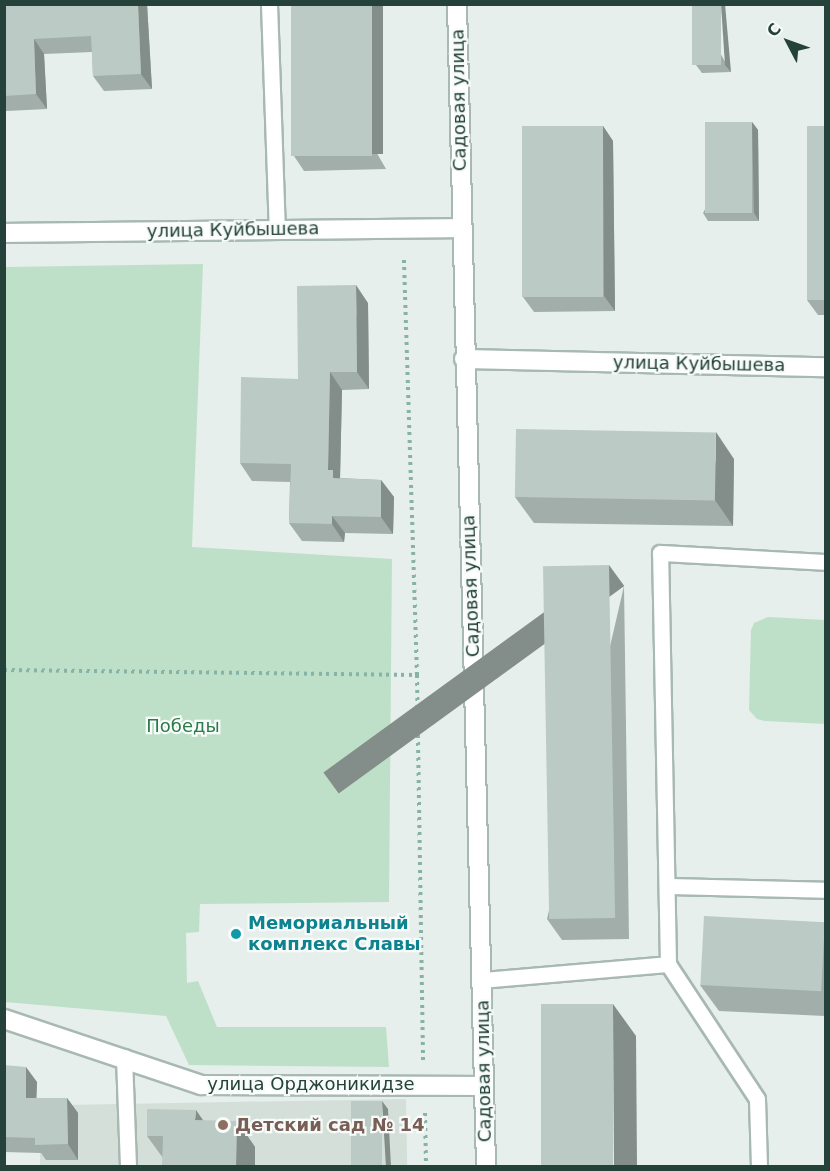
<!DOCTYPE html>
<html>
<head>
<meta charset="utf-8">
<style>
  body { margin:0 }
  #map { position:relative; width:830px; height:1171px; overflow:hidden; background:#e6efeb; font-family:"DejaVu Sans",sans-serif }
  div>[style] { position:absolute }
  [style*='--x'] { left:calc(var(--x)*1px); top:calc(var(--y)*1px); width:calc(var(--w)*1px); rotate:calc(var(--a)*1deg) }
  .built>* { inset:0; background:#d4dfda; transform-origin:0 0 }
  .green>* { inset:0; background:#bfe0c8 }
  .path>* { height:4px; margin-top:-2px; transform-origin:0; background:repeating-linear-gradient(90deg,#86b3a5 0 3px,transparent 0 7.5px) }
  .roads { filter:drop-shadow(2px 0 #a8b8b2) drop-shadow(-2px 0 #a8b8b2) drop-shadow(0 2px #a8b8b2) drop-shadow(0 -2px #a8b8b2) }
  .lane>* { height:15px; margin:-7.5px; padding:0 7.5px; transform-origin:7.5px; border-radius:7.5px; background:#fff }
  .street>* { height:18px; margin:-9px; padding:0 9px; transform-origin:9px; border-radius:9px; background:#fff }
  .secondary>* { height:18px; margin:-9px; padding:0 9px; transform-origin:9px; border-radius:9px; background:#fff }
  .wall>* { inset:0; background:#a1aea9 }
  .shaded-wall>* { inset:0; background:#838d89; transform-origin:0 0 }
  .building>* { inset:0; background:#bbcac4; transform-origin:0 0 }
  .dots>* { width:16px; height:16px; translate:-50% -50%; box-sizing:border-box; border:3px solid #f7fbf9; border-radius:50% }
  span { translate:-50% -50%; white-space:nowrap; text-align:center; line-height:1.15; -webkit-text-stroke:4.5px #f7fbf9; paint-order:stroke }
  .street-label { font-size:18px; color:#24423a }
  .park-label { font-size:18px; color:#2d7a4b }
  .culture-label { font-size:18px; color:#0d838f; font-weight:700 }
  .left { translate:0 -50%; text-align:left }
  .education-label { font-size:18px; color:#785e54; font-weight:700 }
  .frame { position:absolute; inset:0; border:6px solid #24423a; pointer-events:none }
  .north { position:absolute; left:758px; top:12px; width:60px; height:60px; -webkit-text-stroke:4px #f7fbf9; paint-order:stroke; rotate:311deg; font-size:16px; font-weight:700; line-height:24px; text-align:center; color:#24423a }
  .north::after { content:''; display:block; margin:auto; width:21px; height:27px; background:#24423a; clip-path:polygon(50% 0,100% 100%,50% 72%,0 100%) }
</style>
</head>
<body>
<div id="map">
  <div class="built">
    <i style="left:406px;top:1099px;width:67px;height:367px;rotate:89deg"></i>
  </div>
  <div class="green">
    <i style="clip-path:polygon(203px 264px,192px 547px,392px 559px,389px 902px,200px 904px,199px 932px,186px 933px,187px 983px,198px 981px,217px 1027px,386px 1027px,389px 1067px,189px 1065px,166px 1016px,5px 1002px,5px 267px)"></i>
    <i style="clip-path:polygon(768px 617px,825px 620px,825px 724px,765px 721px,757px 719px,749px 710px,751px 630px,754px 623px)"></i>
  </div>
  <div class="path">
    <i style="--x:4;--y:670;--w:413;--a:0.7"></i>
    <i style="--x:417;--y:675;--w:419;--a:-91.8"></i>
    <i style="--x:417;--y:675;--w:386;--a:89.1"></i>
    <i style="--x:425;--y:1113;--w:53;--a:88.9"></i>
  </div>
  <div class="roads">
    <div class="lane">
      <i style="--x:269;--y:4;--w:226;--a:88"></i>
      <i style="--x:667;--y:886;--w:159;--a:1.4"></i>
      <i style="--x:668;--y:964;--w:162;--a:56.6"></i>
      <i style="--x:757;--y:1099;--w:67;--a:88.3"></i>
      <i style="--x:482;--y:980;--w:187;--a:-4.9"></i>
      <i style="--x:668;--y:964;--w:411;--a:-91.1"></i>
      <i style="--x:660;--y:553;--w:166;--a:3.1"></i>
      <i style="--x:124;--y:1057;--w:109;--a:87.9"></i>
    </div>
    <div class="street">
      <i style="--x:4;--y:233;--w:457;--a:-0.6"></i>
      <i style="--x:464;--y:359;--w:362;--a:1.3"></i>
      <i style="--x:4;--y:1019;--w:208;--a:18.5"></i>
      <i style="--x:201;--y:1085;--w:283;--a:0.2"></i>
    </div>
    <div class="secondary">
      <i style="--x:457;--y:4;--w:1162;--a:88.57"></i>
    </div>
  </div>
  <div class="wall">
    <i style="clip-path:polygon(4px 4px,147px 4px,152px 89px,104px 91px,93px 76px,92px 52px,44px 54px,47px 109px,6px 111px,4px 109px)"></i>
    <i style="clip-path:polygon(291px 4px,386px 169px,304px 171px,294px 156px)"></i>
    <i style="clip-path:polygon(692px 4px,731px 72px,702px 73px,696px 65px)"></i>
    <i style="clip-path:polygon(752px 122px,758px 130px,759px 221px,708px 221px,703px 213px)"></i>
    <i style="clip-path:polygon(603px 126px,613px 141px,615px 311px,534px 312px,523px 297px)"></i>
    <i style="clip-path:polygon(825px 126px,825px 315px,818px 315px,807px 300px)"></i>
    <i style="clip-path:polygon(368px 303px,369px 389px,342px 390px,340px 478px,381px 480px,394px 497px,393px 534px,345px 533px,344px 542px,302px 541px,289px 523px,290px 482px,252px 481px,240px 463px,298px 379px)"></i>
    <i style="clip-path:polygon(734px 459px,733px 526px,534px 523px,515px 497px)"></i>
    <i style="clip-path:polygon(624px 586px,629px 939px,562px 940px,547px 919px)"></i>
    <i style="clip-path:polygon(825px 922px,825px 1016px,719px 1011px,700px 985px)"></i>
    <i style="clip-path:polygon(4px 1065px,37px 1082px,36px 1098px,67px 1098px,78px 1113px,78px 1160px,46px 1160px,41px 1153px,4px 1152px)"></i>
    <i style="clip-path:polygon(203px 1121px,237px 1121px,255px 1147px,255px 1167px,162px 1167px,163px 1158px,147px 1136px)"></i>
  </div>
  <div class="shaded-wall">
    <i style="clip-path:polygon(138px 4px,147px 4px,152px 89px,141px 74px)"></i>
    <i style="left:372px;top:4px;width:11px;height:150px"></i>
    <i style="clip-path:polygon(721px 4px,725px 4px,731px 72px,725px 65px)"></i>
    <i style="clip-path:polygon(34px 39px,44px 54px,47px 109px,36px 94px)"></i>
    <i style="clip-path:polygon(752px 122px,758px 130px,759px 221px,754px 213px)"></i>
    <i style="clip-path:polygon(603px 126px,613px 141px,615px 311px,604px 296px)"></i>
    <i style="clip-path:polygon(356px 285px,368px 303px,369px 389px,357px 372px)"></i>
    <i style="clip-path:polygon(330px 372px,342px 390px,340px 480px,345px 496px,328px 470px)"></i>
    <i style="clip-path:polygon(716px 432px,734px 459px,733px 526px,715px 500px)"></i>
    <i style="clip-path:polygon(381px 480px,394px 497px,393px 534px,381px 517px)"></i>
    <i style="clip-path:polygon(332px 516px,345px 533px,344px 542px,332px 524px)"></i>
    <i style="left:609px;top:565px;width:26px;height:353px;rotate:54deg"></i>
    <i style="clip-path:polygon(613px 1004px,636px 1036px,637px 1167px,614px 1167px)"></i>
    <i style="clip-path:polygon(26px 1067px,37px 1082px,36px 1113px,26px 1098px)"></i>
    <i style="clip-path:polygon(67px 1098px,78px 1113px,78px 1160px,68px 1144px)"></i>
    <i style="clip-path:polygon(382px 1101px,388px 1109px,391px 1167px,386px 1167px)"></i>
    <i style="clip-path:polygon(196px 1110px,214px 1136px,195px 1120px)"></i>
    <i style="clip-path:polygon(237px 1121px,255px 1147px,255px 1167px,236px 1167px)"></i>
  </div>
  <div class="building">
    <i style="clip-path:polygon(4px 4px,138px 4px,141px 74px,93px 76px,91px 36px,34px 39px,36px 94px,4px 96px)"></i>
    <i style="left:291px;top:4px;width:81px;height:152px"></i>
    <i style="left:692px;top:4px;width:29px;height:61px"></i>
    <i style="left:705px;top:122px;width:47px;height:91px"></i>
    <i style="left:522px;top:126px;width:81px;height:171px"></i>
    <i style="left:807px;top:126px;width:18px;height:174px"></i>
    <i style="clip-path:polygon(356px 285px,357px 372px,330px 372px,328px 470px,333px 470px,333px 478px,381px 480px,381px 517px,332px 516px,332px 524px,289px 523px,291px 464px,240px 463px,241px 377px,298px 379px,297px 286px)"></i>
    <i style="left:516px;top:429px;width:200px;height:68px;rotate:1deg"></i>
    <i style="left:609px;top:565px;width:353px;height:66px;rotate:89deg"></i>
    <i style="left:704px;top:916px;width:121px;height:69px;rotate:3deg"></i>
    <i style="left:541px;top:1004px;width:72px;height:163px"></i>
    <i style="clip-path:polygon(4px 1065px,26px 1067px,26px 1098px,67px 1098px,68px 1144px,35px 1145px,35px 1138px,4px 1137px)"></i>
    <i style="left:351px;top:1101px;width:31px;height:66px"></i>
    <i style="clip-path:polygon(147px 1109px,196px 1110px,195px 1120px,237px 1121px,236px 1167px,162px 1167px,163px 1136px,147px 1136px)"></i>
  </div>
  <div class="dots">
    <i style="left:236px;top:934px;background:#0f9aa8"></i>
    <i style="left:223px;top:1125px;background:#8d6e63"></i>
  </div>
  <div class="street-label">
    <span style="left:459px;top:100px;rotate:-91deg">Садовая улица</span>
    <span style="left:233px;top:230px;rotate:-1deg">улица Куйбышева</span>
    <span style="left:699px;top:364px;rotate:1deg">улица Куйбышева</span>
    <span style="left:471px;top:586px;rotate:-92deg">Садовая улица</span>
    <span style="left:484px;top:1071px;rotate:-91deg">Садовая улица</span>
    <span style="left:311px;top:1084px">улица Орджоникидзе</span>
  </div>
  <div class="park-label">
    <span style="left:183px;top:726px">Победы</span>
  </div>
  <div class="culture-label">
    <span class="left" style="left:248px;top:934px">Мемориальный<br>комплекс Славы</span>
  </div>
  <div class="education-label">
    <span class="left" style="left:235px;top:1125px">Детский сад № 14</span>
  </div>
  <div class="frame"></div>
  <div class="north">С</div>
</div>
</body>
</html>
